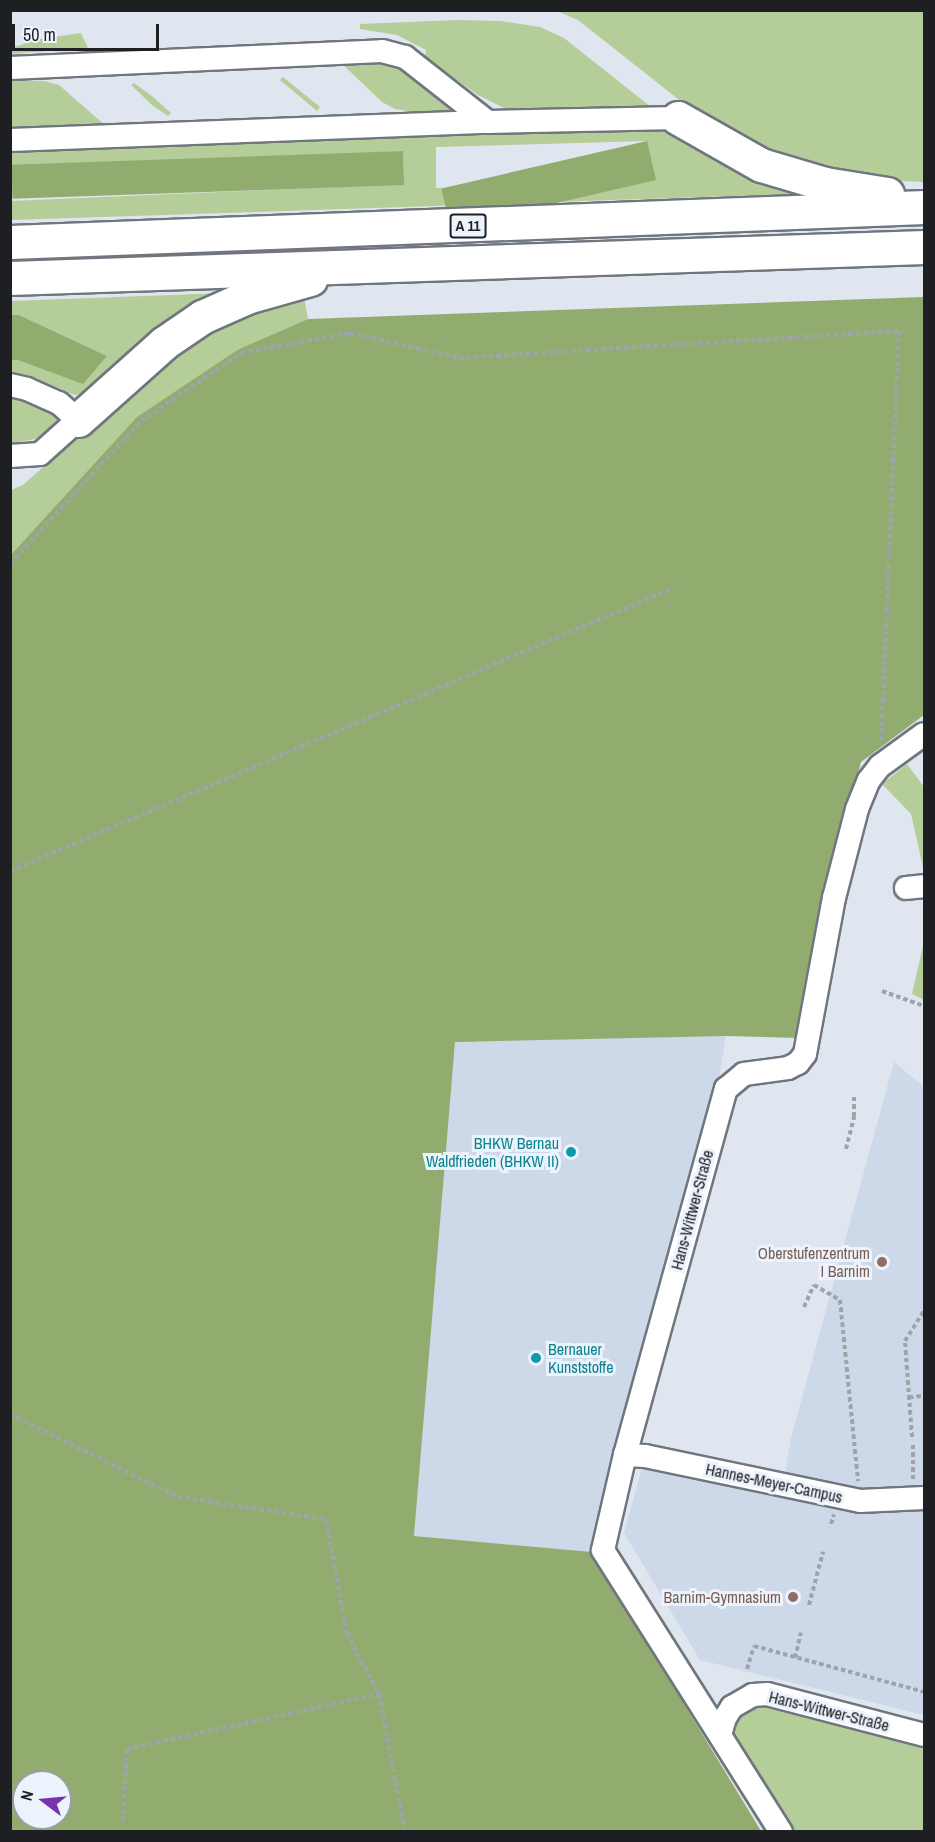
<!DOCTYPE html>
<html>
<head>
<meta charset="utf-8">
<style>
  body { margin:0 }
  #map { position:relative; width:935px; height:1842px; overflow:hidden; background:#dfe6ef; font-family:"Archivo Narrow",sans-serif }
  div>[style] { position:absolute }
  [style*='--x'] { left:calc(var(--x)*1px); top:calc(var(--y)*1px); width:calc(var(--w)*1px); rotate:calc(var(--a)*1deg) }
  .built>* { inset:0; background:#cdd9e8 }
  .green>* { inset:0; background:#b5cd98 }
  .forest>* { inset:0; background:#92ac6f; transform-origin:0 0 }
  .path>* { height:4px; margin-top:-2px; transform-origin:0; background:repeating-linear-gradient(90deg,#9fa4ab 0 4.5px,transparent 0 7.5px) }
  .roads { filter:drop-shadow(2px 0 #70767e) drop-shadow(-2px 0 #70767e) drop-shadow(0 2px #70767e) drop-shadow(0 -2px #70767e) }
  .minor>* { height:22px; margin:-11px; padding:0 11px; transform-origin:11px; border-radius:11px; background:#fff }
  .highway>* { height:33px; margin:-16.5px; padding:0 16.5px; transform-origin:16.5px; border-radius:16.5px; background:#fff }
  .dots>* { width:16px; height:16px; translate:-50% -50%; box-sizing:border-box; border:3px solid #ecf3fc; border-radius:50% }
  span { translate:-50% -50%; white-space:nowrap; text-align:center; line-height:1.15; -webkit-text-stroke:6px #ecf3fc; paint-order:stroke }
  .shield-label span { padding:2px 4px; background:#ecf3fc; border:2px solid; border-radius:4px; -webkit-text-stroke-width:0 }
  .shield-label { font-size:15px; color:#1d1f22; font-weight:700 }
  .culture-label { font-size:16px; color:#0d838f }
  .right { translate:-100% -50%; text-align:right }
  .left { translate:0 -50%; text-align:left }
  .street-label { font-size:16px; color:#1d1f22 }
  .education-label { font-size:16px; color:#785e54 }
  .frame { position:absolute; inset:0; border:12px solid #1d1f22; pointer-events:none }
  .north { position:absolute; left:12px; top:1770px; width:60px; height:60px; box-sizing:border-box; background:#ecf3fc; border:2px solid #999ea5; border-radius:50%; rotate:286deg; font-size:16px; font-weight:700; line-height:24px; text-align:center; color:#1d1f22 }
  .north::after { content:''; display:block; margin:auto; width:21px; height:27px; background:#7636aa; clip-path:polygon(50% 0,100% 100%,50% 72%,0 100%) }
  .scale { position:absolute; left:12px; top:24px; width:147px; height:27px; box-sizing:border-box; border:3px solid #1d1f22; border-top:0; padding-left:8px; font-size:18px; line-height:21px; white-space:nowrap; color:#1d1f22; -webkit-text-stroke:4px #ecf3fc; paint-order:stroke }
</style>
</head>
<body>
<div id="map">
  <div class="built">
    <i style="clip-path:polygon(726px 1036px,718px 1085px,592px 1552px,414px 1537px,455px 1041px)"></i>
    <i style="clip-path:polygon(894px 1062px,924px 1087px,924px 1715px,700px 1660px,624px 1533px,645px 1456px,783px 1484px,791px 1438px)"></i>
  </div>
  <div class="green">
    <i style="clip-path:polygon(557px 11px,924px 11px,924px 182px,833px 178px,778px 159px,697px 114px,578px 20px)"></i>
    <i style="clip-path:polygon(456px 20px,501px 21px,540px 27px,564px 38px,656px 111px,530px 113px,506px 109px,478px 95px,425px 57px,426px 50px,397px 35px,360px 29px,360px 24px)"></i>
    <i style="clip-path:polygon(81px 33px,88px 48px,11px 54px,11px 49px,14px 47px,39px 39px)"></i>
    <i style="clip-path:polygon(371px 59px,399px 67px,460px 111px,421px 113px,395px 109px,382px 102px,338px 60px)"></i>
    <i style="clip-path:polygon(283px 77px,320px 107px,317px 111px,280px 80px)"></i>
    <i style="clip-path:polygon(10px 80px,44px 81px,59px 85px,107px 127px,11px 131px)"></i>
    <i style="clip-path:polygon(134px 83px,152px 96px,171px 113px,168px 116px,152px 105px,131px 85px)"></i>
    <i style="clip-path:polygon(evenodd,660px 130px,684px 137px,806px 191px,796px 194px,11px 220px,10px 201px,404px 184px,403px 151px,11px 169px,11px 149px,660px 130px,646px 141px,655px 180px,436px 188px,436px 147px,646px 141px)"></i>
    <i style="clip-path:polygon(224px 293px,92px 391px,75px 395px,31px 376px,11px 372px,11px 360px,107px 356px,19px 315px,11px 315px,11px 301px)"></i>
    <i style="clip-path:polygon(304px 297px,308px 319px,239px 349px,11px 556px,11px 490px,23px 485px,190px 335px,229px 314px)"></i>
    <i style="clip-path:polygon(10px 394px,42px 405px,59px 422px,58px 425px,35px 439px,11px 444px)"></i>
    <i style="clip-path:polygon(907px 764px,924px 787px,924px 872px,911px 814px,882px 784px)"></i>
    <i style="clip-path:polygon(924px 942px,924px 1000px,912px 994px)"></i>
    <i style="clip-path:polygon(764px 1704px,908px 1740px,924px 1746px,924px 1831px,795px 1831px,730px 1734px,738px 1717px,749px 1709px)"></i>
  </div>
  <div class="forest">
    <i style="left:647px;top:141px;width:40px;height:211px;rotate:77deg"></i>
    <i style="left:403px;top:151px;width:34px;height:392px;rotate:88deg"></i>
    <i style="clip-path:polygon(evenodd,924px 297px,924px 715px,861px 762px,828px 885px,800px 1038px,726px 1036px,455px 1042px,414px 1536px,592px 1552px,761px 1831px,11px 1831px,10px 556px,137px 417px,239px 349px,308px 319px,924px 297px,24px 1782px,60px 1782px,60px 1818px,24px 1818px,24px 1782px)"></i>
    <i style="clip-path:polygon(11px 315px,19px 315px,107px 356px,83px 384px,18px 360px,11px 360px)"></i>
  </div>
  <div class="path">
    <i style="--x:10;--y:564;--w:194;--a:-47.5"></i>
    <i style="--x:141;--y:421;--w:121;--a:-34.2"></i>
    <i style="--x:241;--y:353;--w:111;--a:-10.4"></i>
    <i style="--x:350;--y:333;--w:112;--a:12.9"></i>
    <i style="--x:459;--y:358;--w:441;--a:-3.5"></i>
    <i style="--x:899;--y:331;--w:411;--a:92.5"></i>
    <i style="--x:10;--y:871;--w:721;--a:-23.12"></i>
    <i style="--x:882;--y:991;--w:45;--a:19.7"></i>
    <i style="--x:846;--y:1149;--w:34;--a:-76"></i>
    <i style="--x:854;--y:1116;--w:20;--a:-90"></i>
    <i style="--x:804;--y:1307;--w:24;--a:-66"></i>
    <i style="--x:814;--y:1285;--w:30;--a:30"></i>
    <i style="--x:840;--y:1300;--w:182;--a:84.3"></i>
    <i style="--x:909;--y:1397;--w:15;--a:-4"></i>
    <i style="--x:10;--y:1414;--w:187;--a:26.3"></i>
    <i style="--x:178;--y:1497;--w:150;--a:8.5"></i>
    <i style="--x:326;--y:1519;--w:117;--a:79.7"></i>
    <i style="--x:347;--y:1634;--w:68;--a:61.9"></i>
    <i style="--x:379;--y:1694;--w:140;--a:79.3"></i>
    <i style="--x:912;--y:1437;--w:96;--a:-94.2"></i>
    <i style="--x:905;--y:1341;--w:36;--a:-58"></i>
    <i style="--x:913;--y:1445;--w:35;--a:90"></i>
    <i style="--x:831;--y:1524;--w:10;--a:-73"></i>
    <i style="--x:809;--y:1605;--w:55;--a:-75.2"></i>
    <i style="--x:795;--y:1658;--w:26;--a:-77"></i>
    <i style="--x:747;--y:1669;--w:24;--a:-73"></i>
    <i style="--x:754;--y:1646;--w:176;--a:15.1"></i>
    <i style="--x:123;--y:1821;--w:72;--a:-86.8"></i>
    <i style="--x:127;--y:1749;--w:258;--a:-12.3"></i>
  </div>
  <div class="roads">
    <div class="minor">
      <i style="--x:10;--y:68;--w:372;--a:-2.6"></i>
      <i style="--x:382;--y:51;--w:24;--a:15"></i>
      <i style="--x:405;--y:57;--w:105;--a:38.1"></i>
      <i style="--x:10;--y:140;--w:478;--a:-2.2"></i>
      <i style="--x:488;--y:122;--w:190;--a:-1.2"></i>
      <i style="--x:10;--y:385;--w:17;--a:13"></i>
      <i style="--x:27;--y:389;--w:35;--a:24"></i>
      <i style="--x:59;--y:403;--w:25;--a:42"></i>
      <i style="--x:78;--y:420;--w:51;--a:138.2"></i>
      <i style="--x:40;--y:454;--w:30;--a:176"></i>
      <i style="--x:906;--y:888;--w:18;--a:-6"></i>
      <i style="--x:625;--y:1455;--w:20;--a:3"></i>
      <i style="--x:645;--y:1456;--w:220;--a:11.8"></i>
      <i style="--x:860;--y:1501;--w:64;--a:-2.7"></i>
      <i style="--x:720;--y:1735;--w:18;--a:-74"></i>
      <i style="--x:725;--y:1718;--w:13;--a:-58"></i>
      <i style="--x:732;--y:1707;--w:24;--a:-30"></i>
      <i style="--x:753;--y:1695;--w:14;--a:-4"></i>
      <i style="--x:767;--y:1694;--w:162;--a:14.6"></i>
      <i style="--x:781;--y:1832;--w:333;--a:-122.3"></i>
      <i style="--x:603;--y:1550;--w:98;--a:-77"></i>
      <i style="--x:625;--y:1455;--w:380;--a:-74.6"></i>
      <i style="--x:726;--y:1089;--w:23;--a:-40"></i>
      <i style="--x:744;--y:1074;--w:44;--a:-7.8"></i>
      <i style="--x:788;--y:1068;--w:11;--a:-27"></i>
      <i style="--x:798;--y:1063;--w:11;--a:-52"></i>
      <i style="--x:805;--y:1054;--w:159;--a:-79.5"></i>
      <i style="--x:834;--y:898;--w:92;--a:-75.5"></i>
      <i style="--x:857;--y:809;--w:31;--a:-68"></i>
      <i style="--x:869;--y:780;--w:18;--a:-52"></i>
      <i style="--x:880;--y:766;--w:54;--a:-36"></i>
    </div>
    <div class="highway">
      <i style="--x:678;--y:118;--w:95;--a:29.5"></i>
      <i style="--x:761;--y:165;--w:67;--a:16.5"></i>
      <i style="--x:825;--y:184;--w:63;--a:9.2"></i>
      <i style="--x:10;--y:242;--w:915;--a:-2.19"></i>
      <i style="--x:10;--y:278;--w:915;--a:-1.94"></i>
      <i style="--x:78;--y:420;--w:115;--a:-41.8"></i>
      <i style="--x:164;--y:343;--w:46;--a:-34.4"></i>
      <i style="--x:202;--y:317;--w:49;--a:-24"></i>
      <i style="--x:247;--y:297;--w:66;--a:-15.9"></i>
    </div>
  </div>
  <div class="dots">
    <i style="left:571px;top:1152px;background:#0f9aa8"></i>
    <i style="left:882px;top:1262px;background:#8d6e63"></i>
    <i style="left:536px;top:1358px;background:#0f9aa8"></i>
    <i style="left:793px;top:1597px;background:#8d6e63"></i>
  </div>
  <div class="shield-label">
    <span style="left:468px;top:226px">A 11</span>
  </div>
  <div class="culture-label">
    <span class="right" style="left:559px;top:1152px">BHKW Bernau<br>Waldfrieden (BHKW II)</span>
    <span class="left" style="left:548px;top:1358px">Bernauer<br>Kunststoffe</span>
  </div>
  <div class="street-label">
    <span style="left:692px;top:1210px;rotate:-75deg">Hans-Wittwer-Straße</span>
    <span style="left:774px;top:1483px;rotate:12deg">Hannes-Meyer-Campus</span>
    <span style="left:829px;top:1711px;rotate:14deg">Hans-Wittwer-Straße</span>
  </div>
  <div class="education-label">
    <span class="right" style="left:870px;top:1262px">Oberstufenzentrum<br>I Barnim</span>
    <span class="right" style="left:781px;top:1597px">Barnim-Gymnasium</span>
  </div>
  <div class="frame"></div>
  <div class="north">N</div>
  <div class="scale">50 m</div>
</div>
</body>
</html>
